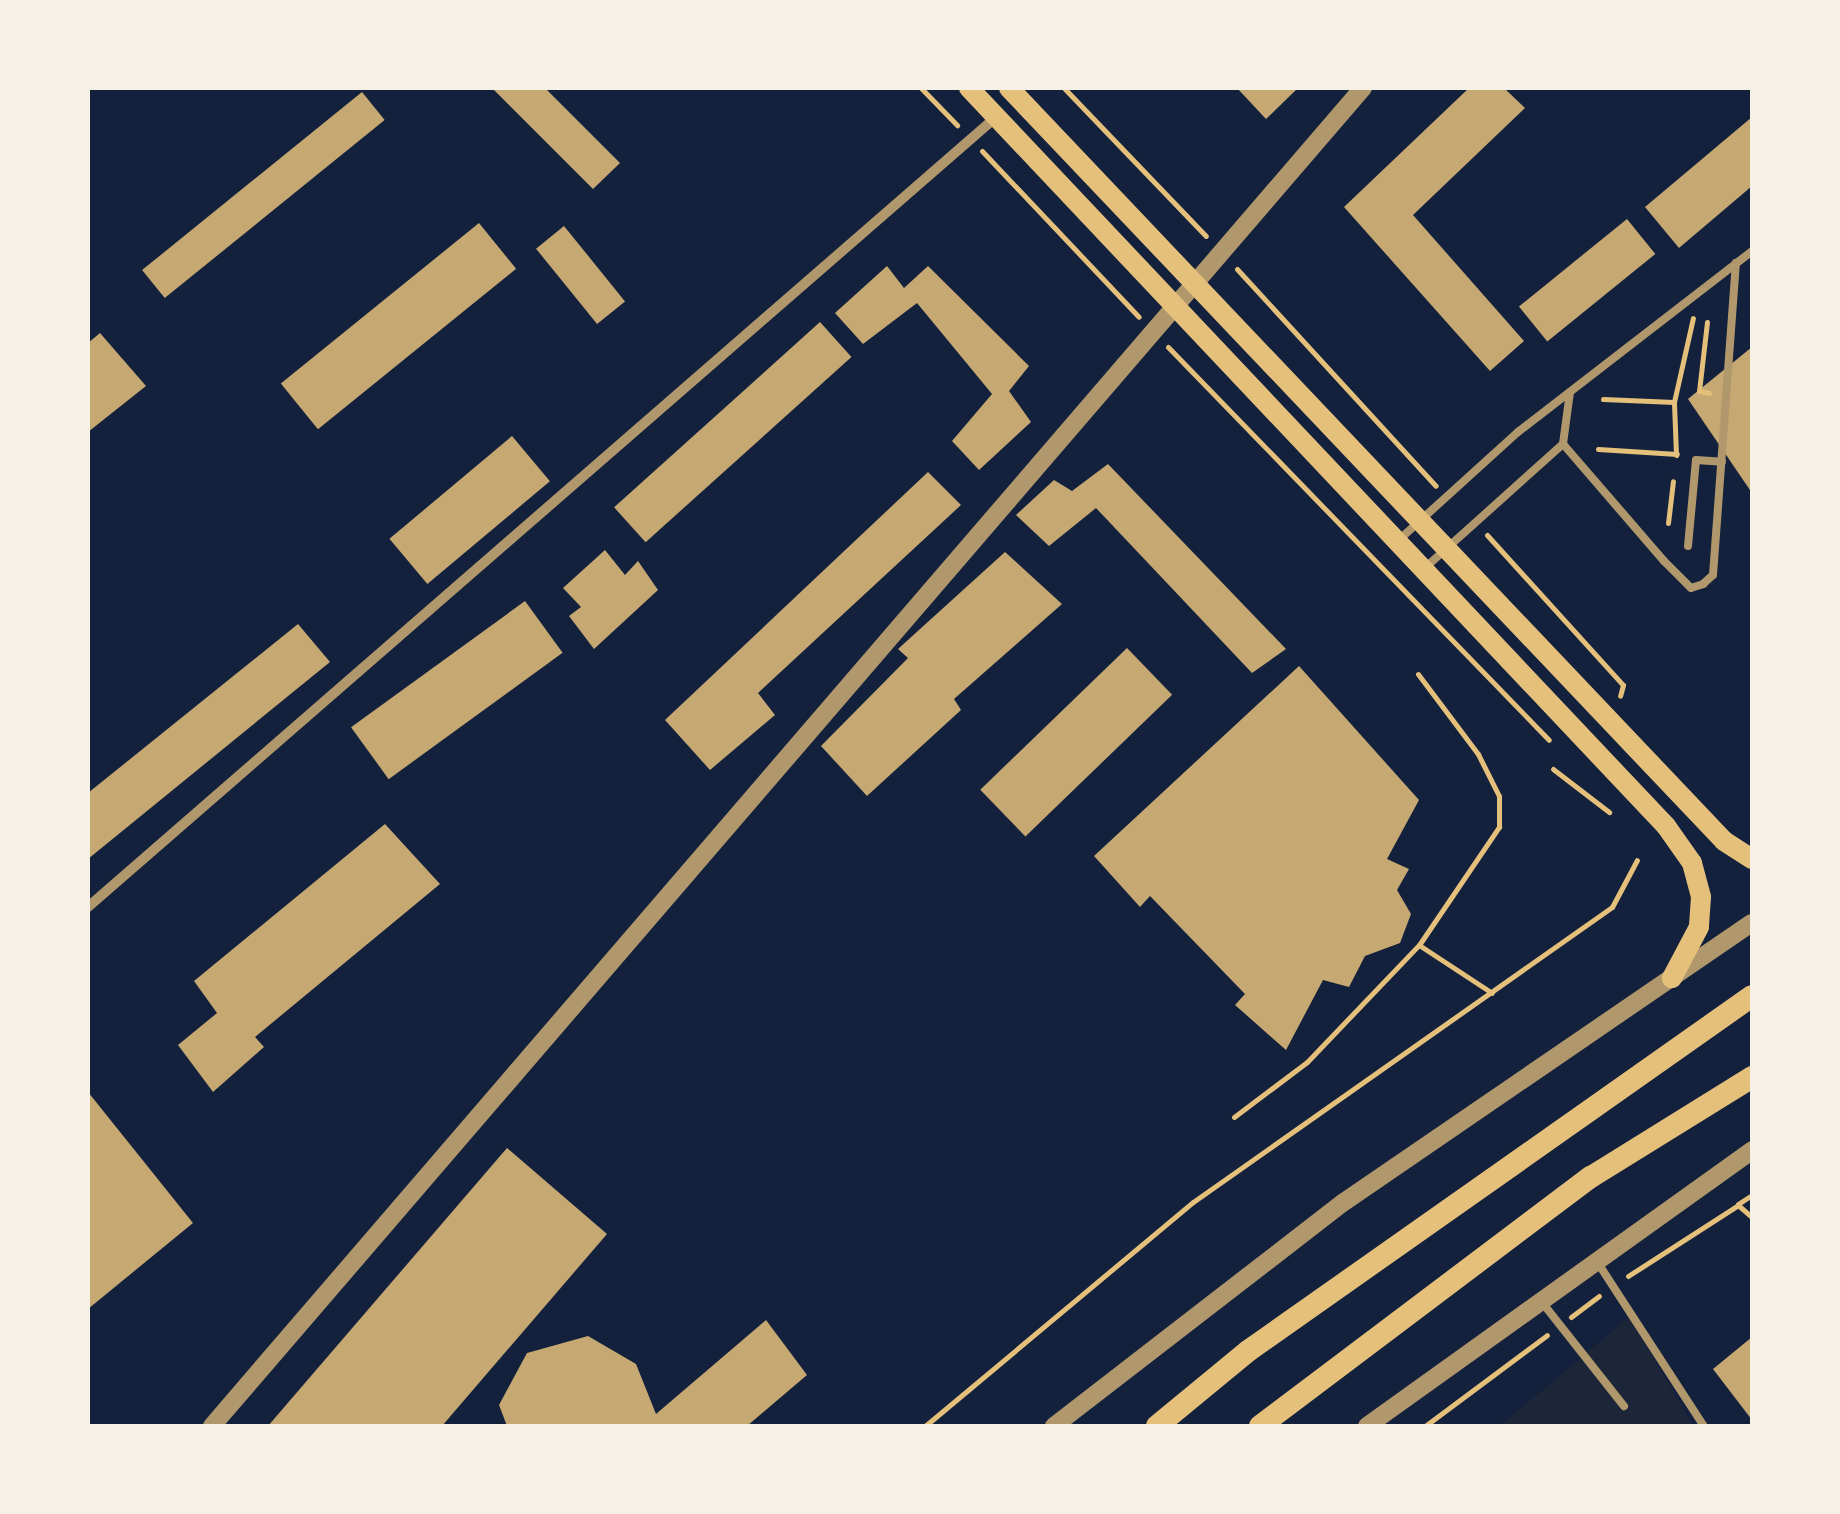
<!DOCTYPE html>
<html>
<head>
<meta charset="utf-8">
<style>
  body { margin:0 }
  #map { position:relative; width:1840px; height:1514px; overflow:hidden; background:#14213d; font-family:"PT Sans Narrow",sans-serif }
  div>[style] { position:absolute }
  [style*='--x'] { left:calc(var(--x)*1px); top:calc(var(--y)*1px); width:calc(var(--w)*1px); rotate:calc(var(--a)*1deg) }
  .green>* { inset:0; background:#1d2539 }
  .building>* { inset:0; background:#c6a872; transform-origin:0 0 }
  .path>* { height:5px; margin:-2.5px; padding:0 2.5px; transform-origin:2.5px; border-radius:2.5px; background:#e5c07b }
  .service>* { height:8px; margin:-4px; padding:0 4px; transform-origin:4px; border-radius:4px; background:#b1986c }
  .minor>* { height:10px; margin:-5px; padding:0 5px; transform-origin:5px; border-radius:5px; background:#b1986c }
  .tertiary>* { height:18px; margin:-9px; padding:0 9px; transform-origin:9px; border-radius:9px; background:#b1986c }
  .secondary>* { height:20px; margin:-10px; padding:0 10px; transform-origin:10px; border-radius:10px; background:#e5c07b }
  .trunk>* { height:22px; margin:-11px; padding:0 11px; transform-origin:11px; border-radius:11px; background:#e5c07b }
  span { translate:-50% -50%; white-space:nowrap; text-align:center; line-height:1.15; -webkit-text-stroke:10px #f6f1e7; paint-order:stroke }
  .frame { position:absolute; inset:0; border:90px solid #f6f1e7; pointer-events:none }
</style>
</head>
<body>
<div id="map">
  <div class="green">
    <i style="clip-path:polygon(1629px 1317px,1694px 1426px,1500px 1426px)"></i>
  </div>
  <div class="building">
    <i style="clip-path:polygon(492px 88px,545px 88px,620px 163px,593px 189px)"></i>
    <i style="clip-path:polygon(1237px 88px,1298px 88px,1266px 119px)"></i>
    <i style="clip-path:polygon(1469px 88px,1504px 88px,1525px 108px,1413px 215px,1524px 341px,1490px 371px,1344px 207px)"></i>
    <i style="left:362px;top:92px;width:36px;height:283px;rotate:51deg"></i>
    <i style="clip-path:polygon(1752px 117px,1752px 186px,1679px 248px,1645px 207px)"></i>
    <i style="left:1627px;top:219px;width:45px;height:139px;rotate:51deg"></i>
    <i style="left:479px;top:223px;width:59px;height:255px;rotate:51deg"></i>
    <i style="left:564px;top:226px;width:97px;height:36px;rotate:51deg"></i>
    <i style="clip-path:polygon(887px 266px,904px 288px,928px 266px,1029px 366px,1009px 391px,1031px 422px,979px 470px,952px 441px,992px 394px,917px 303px,863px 344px,835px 313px)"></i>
    <i style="left:820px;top:322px;width:47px;height:277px;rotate:48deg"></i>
    <i style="clip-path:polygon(100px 333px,146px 386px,88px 432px,88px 343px)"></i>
    <i style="clip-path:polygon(1752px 347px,1752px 493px,1688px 399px)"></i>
    <i style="left:512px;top:436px;width:59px;height:160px;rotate:50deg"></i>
    <i style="clip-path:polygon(1108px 464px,1286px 649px,1252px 673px,1096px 508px,1049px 546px,1016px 515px,1054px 480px,1072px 491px)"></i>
    <i style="clip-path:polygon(928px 472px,961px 505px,758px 693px,775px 715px,710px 770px,665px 720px)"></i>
    <i style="clip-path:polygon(605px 550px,625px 575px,638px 561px,658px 590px,594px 649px,569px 616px,581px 607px,563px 588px)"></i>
    <i style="clip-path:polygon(1005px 552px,1062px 604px,954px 699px,961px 710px,867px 796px,821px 746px,908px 658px,898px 649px)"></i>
    <i style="left:525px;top:601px;width:64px;height:215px;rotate:54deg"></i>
    <i style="clip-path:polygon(298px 624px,330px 662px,88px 859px,88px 793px)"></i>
    <i style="left:1127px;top:648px;width:65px;height:204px;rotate:46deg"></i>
    <i style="clip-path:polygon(1299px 666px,1419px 800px,1387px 859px,1409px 869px,1397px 890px,1411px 914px,1400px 943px,1365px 956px,1349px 987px,1323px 980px,1286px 1050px,1235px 1005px,1245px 994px,1150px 896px,1140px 907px,1094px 856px)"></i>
    <i style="clip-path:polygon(385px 824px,440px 884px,255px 1037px,264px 1047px,213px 1092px,178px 1045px,217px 1013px,194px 981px)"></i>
    <i style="clip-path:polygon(88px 1092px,193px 1223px,88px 1309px)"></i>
    <i style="clip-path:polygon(507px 1148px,607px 1234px,442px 1426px,268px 1426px)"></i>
    <i style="clip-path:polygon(766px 1320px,807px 1375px,747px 1426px,507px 1426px,499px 1405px,527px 1353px,588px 1336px,636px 1364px,656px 1414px)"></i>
    <i style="clip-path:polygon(1752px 1337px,1752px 1420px,1713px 1369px)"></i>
  </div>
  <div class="path">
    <i style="--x:921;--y:88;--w:52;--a:45.8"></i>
    <i style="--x:1064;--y:88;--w:205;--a:46.2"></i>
    <i style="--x:982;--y:151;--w:228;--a:46.6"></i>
    <i style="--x:1237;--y:269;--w:294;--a:47.5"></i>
    <i style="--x:1707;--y:322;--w:69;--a:96.6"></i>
    <i style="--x:1699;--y:391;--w:10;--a:11"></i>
    <i style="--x:1168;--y:347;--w:547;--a:45.89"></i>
    <i style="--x:1603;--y:399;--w:71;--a:2.4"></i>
    <i style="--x:1598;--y:449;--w:79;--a:3.6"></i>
    <i style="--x:1676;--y:455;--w:53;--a:-92.2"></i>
    <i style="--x:1674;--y:402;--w:86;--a:-77.3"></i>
    <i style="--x:1668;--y:523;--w:42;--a:-83.2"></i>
    <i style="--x:1487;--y:535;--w:202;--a:47.8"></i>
    <i style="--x:1623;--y:685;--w:11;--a:105"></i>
    <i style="--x:1553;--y:769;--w:71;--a:37.5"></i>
    <i style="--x:1419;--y:945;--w:87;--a:33.3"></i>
    <i style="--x:1234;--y:1117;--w:91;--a:-37"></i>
    <i style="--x:1307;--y:1062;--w:162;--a:-46.3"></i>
    <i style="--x:1419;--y:945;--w:143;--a:-55.9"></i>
    <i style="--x:1499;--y:827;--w:31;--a:-90"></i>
    <i style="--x:1499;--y:796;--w:47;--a:-116.6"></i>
    <i style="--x:1478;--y:754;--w:100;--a:-126.9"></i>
    <i style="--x:1738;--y:1204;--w:17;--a:-33"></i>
    <i style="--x:1628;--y:1276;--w:131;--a:-32.8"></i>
    <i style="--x:1738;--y:1205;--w:18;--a:41"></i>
    <i style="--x:1571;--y:1317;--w:35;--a:-37"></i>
    <i style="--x:925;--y:1426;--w:349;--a:-39.9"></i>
    <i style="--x:1193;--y:1202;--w:512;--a:-35.15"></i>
    <i style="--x:1612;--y:907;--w:53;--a:-62"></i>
    <i style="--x:1425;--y:1426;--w:152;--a:-36.7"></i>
  </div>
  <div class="service">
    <i style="--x:1570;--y:392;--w:52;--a:97.7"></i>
    <i style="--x:1563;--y:444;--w:155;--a:49.2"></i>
    <i style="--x:1664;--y:561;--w:38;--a:45"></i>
    <i style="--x:1691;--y:588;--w:13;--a:-18"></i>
    <i style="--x:1703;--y:584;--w:13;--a:-42"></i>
    <i style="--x:1713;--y:575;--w:313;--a:-85.8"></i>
    <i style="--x:1401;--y:538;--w:158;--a:-42.2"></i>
    <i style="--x:1518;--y:432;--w:296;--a:-37.7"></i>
    <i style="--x:1688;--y:546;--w:86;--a:-84.7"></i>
    <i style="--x:1696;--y:460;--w:26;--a:4"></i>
    <i style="--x:1427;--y:566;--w:183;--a:-41.9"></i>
    <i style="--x:1596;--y:1260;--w:198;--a:57"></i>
    <i style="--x:1541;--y:1301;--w:134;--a:51.7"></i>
  </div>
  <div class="minor">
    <i style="--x:88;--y:907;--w:1204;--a:-41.02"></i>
  </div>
  <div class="tertiary">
    <i style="--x:212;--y:1426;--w:1765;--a:-49.3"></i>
    <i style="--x:1054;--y:1426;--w:366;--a:-37.7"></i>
    <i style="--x:1344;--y:1202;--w:494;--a:-34.4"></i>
    <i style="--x:1367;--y:1426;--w:474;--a:-35.6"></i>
  </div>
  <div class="secondary">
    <i style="--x:969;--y:88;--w:1015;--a:46.64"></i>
    <i style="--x:1666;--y:826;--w:45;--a:54.9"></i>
    <i style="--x:1692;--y:863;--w:35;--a:75"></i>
    <i style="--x:1701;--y:897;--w:30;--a:94"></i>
    <i style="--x:1699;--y:927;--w:58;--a:117.9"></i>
    <i style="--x:1009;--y:88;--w:1038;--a:46.48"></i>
    <i style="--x:1724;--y:841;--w:33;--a:33"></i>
  </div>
  <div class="trunk">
    <i style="--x:1157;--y:1426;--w:118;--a:-39.5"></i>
    <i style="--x:1248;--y:1351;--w:616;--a:-35.16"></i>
    <i style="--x:1260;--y:1426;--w:414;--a:-37"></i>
    <i style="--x:1591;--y:1177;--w:190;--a:-31.8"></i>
  </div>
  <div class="frame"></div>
</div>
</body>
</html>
